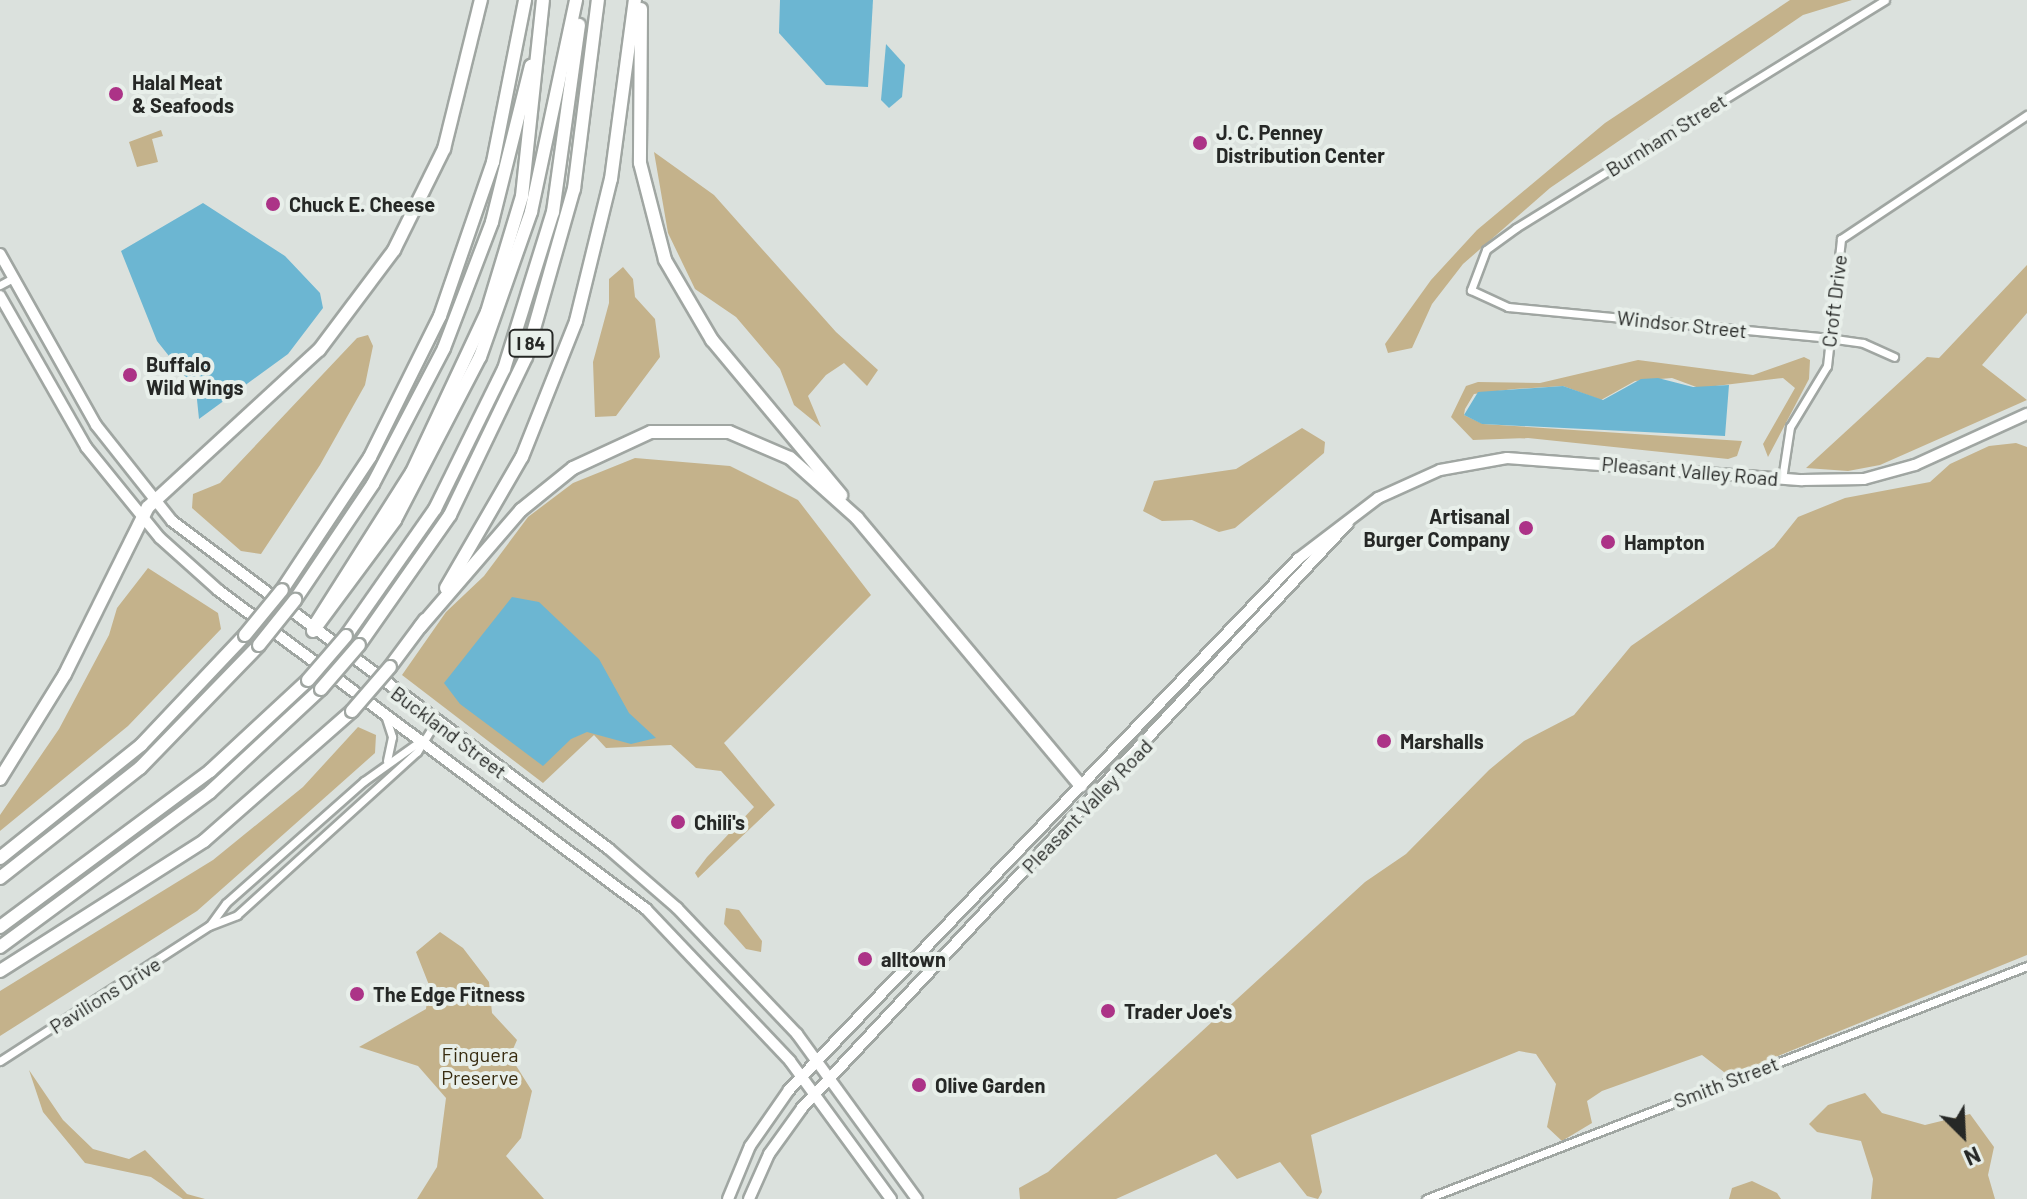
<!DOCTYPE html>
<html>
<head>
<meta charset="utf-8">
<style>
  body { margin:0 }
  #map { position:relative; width:2027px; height:1199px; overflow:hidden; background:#dbe1dd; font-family:Barlow,sans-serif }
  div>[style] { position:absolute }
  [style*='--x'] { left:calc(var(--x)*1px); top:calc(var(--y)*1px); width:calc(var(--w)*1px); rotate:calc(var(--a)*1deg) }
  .green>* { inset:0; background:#c4b28b }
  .water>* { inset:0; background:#6cb6d2 }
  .roads { filter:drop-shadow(2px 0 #a0a6a2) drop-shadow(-2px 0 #a0a6a2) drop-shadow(0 2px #a0a6a2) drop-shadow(0 -2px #a0a6a2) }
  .street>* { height:7px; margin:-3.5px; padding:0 3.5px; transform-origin:3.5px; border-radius:3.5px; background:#fff }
  .secondary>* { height:10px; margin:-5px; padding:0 5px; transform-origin:5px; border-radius:5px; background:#fff }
  .highway>* { height:12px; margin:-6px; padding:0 6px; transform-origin:6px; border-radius:6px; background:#fff }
  .bridges { filter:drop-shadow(2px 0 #a0a6a2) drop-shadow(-2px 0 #a0a6a2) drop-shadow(0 2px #a0a6a2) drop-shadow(0 -2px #a0a6a2) }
  .highway-bridge>* { height:12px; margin:-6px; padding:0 6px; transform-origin:6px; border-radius:6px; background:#fff }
  .dots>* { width:22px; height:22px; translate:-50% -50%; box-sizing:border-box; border:4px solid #e8efea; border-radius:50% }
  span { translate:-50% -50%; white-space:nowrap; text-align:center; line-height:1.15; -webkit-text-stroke:8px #e8efea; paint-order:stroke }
  .shield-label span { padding:2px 6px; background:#e8efea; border:2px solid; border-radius:6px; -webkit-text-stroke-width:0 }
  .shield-label { font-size:18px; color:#262826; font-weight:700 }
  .poi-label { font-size:20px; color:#262826; font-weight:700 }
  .left { translate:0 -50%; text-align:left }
  .right { translate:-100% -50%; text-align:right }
  .street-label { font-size:20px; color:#262826 }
  .park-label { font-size:20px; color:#382c10 }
  .north { position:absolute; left:1923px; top:1095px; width:80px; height:80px; -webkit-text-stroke:6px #e8efea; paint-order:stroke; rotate:156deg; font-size:22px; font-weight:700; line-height:32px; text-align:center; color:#262826 }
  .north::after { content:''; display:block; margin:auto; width:28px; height:36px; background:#262826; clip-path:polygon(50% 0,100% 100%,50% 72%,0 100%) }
</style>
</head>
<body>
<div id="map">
  <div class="green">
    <i style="clip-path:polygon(1790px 0,1852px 0,1803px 15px,1550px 188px,1463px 264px,1432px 304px,1412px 348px,1388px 353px,1385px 344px,1431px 280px,1477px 230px,1605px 123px)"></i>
    <i style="clip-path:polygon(161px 130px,163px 136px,152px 139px,158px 162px,137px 167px,129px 142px)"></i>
    <i style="clip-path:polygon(654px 152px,714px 195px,836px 332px,878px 370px,867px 386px,844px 363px,826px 375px,808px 396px,821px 427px,794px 405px,780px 369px,736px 317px,695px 289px,668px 233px)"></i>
    <i style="clip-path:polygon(2027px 265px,2027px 313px,1982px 365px,2027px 400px,1880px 465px,1848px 471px,1806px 468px,1927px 357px,1939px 358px)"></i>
    <i style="clip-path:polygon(623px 267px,633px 279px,635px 297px,655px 319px,660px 357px,616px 416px,595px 417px,593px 362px,609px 303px,609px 279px)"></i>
    <i style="clip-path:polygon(368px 335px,373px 346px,365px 385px,320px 465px,261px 554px,241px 551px,192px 508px,193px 494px,220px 483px,357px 338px)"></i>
    <i style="clip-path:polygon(1804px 357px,1810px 360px,1809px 379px,1768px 457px,1763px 444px,1795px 388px,1783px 378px,1699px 388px,1672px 378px,1635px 381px,1601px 400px,1563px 386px,1514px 389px,1474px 394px,1465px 409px,1464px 415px,1483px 424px,1742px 441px,1737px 456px,1728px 459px,1528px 438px,1473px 440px,1451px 417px,1466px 386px,1478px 382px,1540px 383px,1638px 360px,1753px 375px)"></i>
    <i style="clip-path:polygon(1302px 428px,1325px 442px,1324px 453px,1235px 528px,1219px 532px,1192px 520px,1162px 521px,1143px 511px,1154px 481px,1236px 469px)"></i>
    <i style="clip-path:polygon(2016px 443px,2027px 447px,2027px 955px,1729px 1076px,1702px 1055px,1602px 1091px,1587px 1101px,1592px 1123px,1562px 1141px,1547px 1127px,1556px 1084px,1536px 1054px,1519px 1051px,1311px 1135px,1322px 1192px,1318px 1199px,1307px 1196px,1280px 1162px,1237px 1179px,1216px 1154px,1116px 1199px,1020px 1199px,1019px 1188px,1048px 1172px,1365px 882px,1406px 854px,1489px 770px,1524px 741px,1574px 715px,1631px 646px,1774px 547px,1798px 517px,1845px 498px,1930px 482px,1950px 464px,1989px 446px)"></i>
    <i style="clip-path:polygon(635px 458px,730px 466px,798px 500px,871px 595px,724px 743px,775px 805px,698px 878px,695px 873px,707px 857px,754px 807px,721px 771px,696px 768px,671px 745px,606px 748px,594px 735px,543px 783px,402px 675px,446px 612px,484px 576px,528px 517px,573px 483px)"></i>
    <i style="clip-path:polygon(148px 568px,218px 613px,221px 629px,128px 726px,0 831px,0 815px,59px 729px,109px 635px,117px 608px)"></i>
    <i style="clip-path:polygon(358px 727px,376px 735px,375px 753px,197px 911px,0 1036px,0 991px,213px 860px,303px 787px)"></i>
    <i style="clip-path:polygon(726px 908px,739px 910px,762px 941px,761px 952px,746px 949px,724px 924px)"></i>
    <i style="clip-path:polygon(440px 932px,463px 948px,489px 982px,492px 1013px,517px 1040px,510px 1056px,532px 1091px,521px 1138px,506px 1156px,544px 1199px,417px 1199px,437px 1167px,446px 1098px,418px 1066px,359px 1047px,426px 1009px,429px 985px,416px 952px)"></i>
    <i style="clip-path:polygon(29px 1070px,63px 1120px,93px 1149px,129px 1159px,145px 1150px,187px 1194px,205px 1199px,183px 1199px,151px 1177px,85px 1163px,43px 1112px)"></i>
    <i style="clip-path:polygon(1865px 1093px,1882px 1113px,1925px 1125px,1970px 1114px,1994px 1147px,1988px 1175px,1995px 1199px,1871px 1199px,1873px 1179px,1861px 1141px,1817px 1132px,1809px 1124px,1828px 1105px)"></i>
    <i style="clip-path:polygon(1752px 1181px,1777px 1193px,1781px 1199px,1729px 1199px,1732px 1188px)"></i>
  </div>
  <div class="water">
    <i style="clip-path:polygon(780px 0,873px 0,868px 87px,826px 85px,779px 33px)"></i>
    <i style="clip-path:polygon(886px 44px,905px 65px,902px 97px,889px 108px,881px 100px)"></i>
    <i style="clip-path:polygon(203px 203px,285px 256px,320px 293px,323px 308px,288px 354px,199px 419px,196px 390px,157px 341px,121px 251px)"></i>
    <i style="clip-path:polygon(1658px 378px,1693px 387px,1729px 385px,1725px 436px,1482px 424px,1464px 415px,1478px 392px,1563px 386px,1603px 400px,1641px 379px)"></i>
    <i style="clip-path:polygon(512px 597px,539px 602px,599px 659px,629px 713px,656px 738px,631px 744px,587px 732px,571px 739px,543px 766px,460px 704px,444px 683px)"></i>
  </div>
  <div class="roads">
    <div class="street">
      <i style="--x:1885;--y:0;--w:434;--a:148.3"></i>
      <i style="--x:1516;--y:228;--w:37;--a:144"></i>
      <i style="--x:1486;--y:250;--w:43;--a:110.6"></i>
      <i style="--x:1471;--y:290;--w:41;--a:24.7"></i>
      <i style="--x:1508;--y:307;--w:321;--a:5.5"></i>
      <i style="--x:1828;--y:338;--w:35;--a:8"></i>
      <i style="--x:1863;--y:343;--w:34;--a:24"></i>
      <i style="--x:0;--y:285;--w:15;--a:-28"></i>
      <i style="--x:1782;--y:479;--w:53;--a:-81.3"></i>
      <i style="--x:1790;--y:427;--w:71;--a:-58.8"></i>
      <i style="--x:1827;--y:366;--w:128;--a:-83.7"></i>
      <i style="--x:1841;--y:239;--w:224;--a:-33.7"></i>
      <i style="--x:385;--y:715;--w:23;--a:72"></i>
      <i style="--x:392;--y:737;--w:24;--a:102"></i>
      <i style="--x:210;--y:925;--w:27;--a:-54"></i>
      <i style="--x:226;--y:903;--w:184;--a:-41.5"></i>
      <i style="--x:364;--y:781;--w:72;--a:-35.4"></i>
      <i style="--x:0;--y:1061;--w:249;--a:-32.9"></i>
      <i style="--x:209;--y:926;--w:30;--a:-21"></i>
      <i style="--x:237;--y:915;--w:243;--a:-42.2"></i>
      <i style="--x:417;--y:752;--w:36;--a:-58"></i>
      <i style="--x:1426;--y:1199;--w:645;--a:-21.19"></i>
    </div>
    <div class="secondary">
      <i style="--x:0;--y:254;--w:196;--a:60.7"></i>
      <i style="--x:96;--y:425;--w:122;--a:51.6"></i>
      <i style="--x:172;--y:521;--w:546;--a:36.89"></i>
      <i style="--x:609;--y:849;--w:90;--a:40.9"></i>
      <i style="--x:677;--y:908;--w:174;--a:46.4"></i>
      <i style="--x:797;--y:1034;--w:204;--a:54"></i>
      <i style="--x:0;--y:296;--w:174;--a:60.3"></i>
      <i style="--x:86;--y:447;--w:117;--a:50.9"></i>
      <i style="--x:160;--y:538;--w:78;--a:41.9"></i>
      <i style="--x:218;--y:590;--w:534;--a:36.7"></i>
      <i style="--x:646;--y:909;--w:209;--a:46.5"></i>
      <i style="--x:790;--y:1061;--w:171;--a:53.8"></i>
      <i style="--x:728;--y:1199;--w:57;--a:-67.5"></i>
      <i style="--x:750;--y:1146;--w:68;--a:-55.1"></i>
      <i style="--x:789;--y:1090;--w:736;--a:-46.21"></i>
      <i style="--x:1298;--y:559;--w:101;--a:-37.3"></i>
      <i style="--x:1378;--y:498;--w:68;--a:-24.3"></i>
      <i style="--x:1440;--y:470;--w:68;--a:-10.2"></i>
      <i style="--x:1507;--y:458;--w:296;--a:4.3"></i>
      <i style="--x:1802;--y:480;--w:62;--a:-0.9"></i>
      <i style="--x:1864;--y:479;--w:53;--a:-15.4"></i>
      <i style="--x:1915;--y:465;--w:123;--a:-24.5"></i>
      <i style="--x:749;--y:1199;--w:49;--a:-66"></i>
      <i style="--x:769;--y:1154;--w:57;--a:-54.3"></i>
      <i style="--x:802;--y:1108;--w:800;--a:-46.97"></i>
    </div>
    <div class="highway">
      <i style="--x:641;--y:9;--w:154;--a:90.4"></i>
      <i style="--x:640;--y:163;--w:100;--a:75.5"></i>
      <i style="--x:665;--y:260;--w:93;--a:59.6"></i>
      <i style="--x:712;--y:340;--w:202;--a:50.2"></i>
      <i style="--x:446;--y:588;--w:151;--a:-59.9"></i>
      <i style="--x:522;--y:457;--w:146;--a:-68.3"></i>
      <i style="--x:576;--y:321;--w:146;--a:-76.2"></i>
      <i style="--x:611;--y:179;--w:181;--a:-82.4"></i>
      <i style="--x:282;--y:590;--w:159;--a:-56.5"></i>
      <i style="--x:370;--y:457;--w:157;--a:-63.6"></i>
      <i style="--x:440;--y:316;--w:163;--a:-71"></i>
      <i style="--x:493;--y:162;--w:165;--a:-78.8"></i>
      <i style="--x:295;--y:600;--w:140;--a:-56.1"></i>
      <i style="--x:373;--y:484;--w:153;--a:-62.4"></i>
      <i style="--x:444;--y:348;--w:135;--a:-69.1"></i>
      <i style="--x:492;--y:222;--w:161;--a:-76"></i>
      <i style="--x:420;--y:627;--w:155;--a:-49.2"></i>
      <i style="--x:521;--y:510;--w:67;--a:-38.9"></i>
      <i style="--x:573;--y:468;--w:86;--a:-24.8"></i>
      <i style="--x:651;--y:432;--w:78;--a:0"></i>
      <i style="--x:729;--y:432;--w:66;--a:23.1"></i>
      <i style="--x:790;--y:458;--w:90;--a:41.8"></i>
      <i style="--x:857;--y:518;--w:349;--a:50.1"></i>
      <i style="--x:313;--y:628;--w:185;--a:-57.6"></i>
      <i style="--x:412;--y:472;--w:177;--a:-64.9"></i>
      <i style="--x:487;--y:312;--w:121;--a:-73.2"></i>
      <i style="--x:522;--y:196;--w:197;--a:-83.9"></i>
      <i style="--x:313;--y:631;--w:138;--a:-53.5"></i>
      <i style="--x:395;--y:520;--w:184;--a:-62.5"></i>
      <i style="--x:480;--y:357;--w:154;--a:-70.6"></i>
      <i style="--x:531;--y:212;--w:217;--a:-78"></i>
      <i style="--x:346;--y:636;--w:155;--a:-55"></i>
      <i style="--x:435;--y:509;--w:156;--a:-63.8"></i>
      <i style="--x:504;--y:369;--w:164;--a:-72.7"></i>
      <i style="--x:553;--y:212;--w:189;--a:-82.1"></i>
      <i style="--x:359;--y:645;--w:159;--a:-55"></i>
      <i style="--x:450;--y:515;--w:175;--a:-64.3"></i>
      <i style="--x:526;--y:357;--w:175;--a:-74.1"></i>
      <i style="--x:574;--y:189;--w:191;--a:-82.8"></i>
      <i style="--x:390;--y:667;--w:59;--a:-53.3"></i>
      <i style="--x:0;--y:779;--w:123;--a:-58.2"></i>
      <i style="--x:65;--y:674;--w:186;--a:-63.6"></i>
      <i style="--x:148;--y:507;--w:232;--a:-42.6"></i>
      <i style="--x:319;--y:350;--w:125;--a:-53.1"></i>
      <i style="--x:394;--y:250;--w:113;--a:-63.7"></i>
      <i style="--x:444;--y:149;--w:154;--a:-76.1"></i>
      <i style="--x:0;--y:858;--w:181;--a:-38.7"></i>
      <i style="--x:141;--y:745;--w:151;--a:-46.6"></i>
      <i style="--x:0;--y:878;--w:178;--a:-38.2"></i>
      <i style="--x:140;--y:768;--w:171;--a:-45.9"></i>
      <i style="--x:0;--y:927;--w:262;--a:-36.6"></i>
      <i style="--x:210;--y:771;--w:134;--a:-42.9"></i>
      <i style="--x:0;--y:947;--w:261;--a:-36.4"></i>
      <i style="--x:210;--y:792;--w:151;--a:-42.9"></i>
      <i style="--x:0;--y:971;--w:242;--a:-32.5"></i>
      <i style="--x:204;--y:841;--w:197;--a:-41.3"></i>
    </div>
  </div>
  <div class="bridges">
    <div class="highway-bridge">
      <i style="--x:245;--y:635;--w:58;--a:-50.6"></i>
      <i style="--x:259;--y:645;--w:58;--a:-51.3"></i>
      <i style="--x:308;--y:680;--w:58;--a:-49.2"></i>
      <i style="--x:321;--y:689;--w:58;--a:-49.2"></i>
      <i style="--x:352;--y:711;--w:58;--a:-49.2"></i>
    </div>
  </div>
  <div class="dots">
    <i style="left:116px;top:94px;background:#ac3387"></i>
    <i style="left:1200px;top:143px;background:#ac3387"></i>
    <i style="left:273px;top:204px;background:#ac3387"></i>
    <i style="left:130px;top:375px;background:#ac3387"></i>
    <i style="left:1526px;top:528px;background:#ac3387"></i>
    <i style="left:1608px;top:542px;background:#ac3387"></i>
    <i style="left:1384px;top:741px;background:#ac3387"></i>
    <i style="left:678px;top:822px;background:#ac3387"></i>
    <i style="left:865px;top:959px;background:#ac3387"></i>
    <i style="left:357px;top:994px;background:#ac3387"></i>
    <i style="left:1108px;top:1011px;background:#ac3387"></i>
    <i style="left:919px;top:1085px;background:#ac3387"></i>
  </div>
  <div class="shield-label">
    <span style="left:531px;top:343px">I 84</span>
  </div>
  <div class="poi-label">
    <span class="left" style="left:132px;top:94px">Halal Meat<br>&amp; Seafoods</span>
    <span class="left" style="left:1216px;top:144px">J. C. Penney<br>Distribution Center</span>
    <span class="left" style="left:289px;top:204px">Chuck E. Cheese</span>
    <span class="left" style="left:146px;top:376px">Buffalo<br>Wild Wings</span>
    <span class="right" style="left:1510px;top:528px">Artisanal<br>Burger Company</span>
    <span class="left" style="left:1624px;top:542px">Hampton</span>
    <span class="left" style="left:1400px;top:741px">Marshalls</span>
    <span class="left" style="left:694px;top:822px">Chili's</span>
    <span class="left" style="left:881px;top:959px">alltown</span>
    <span class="left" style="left:373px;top:994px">The Edge Fitness</span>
    <span class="left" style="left:1124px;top:1011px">Trader Joe's</span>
    <span class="left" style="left:935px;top:1085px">Olive Garden</span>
  </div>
  <div class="street-label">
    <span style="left:1666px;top:135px;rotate:-32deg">Burnham Street</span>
    <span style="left:1834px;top:301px;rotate:-83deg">Croft Drive</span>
    <span style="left:1682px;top:324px;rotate:6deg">Windsor Street</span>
    <span style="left:1690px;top:471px;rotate:5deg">Pleasant Valley Road</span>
    <span style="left:449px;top:732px;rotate:37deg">Buckland Street</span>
    <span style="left:1087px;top:806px;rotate:-46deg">Pleasant Valley Road</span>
    <span style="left:105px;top:995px;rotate:-32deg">Pavilions Drive</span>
    <span style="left:1726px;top:1082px;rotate:-21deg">Smith Street</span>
  </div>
  <div class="park-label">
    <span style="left:480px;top:1066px">Finguera<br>Preserve</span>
  </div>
  <div class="north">N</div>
</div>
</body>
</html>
